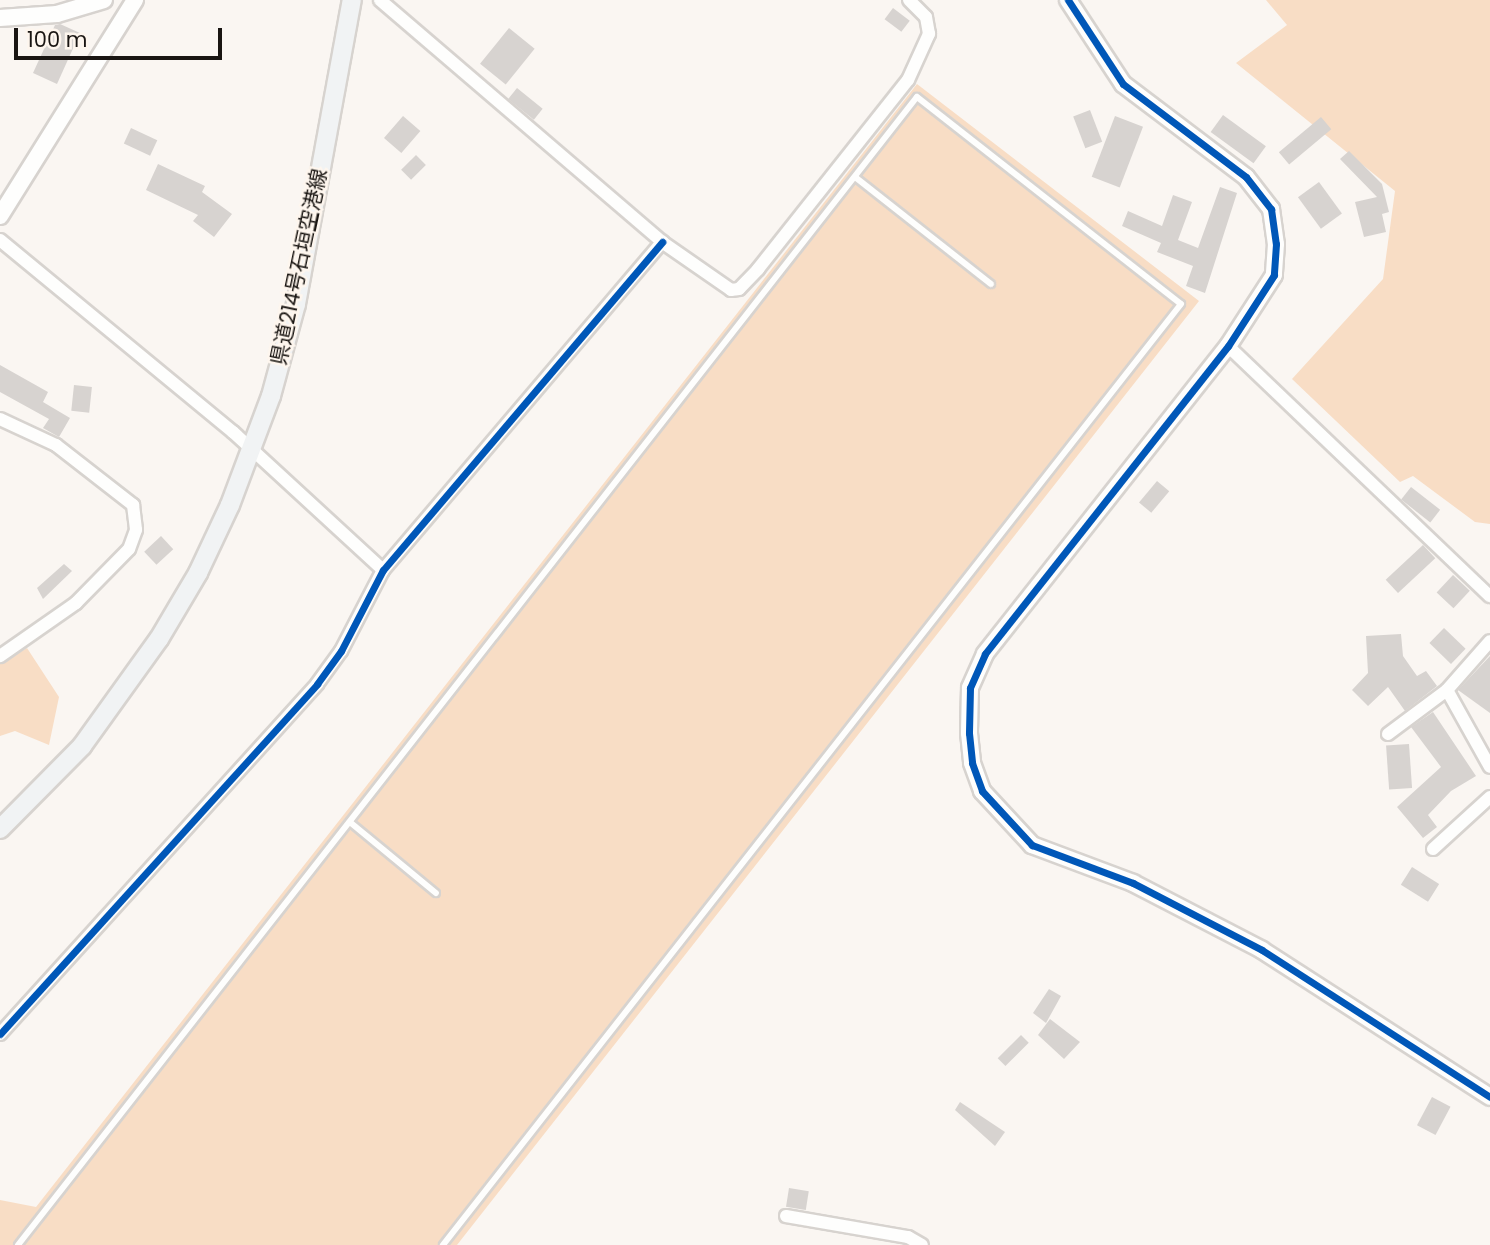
<!DOCTYPE html>
<html>
<head>
<meta charset="utf-8">
<style>
  body { margin:0 }
  #map { position:relative; width:1490px; height:1245px; overflow:hidden; background:#faf6f2; font-family:Poppins,"Noto Sans JP",sans-serif }
  div>[style] { position:absolute }
  [style*='--x'] { left:calc(var(--x)*1px); top:calc(var(--y)*1px); width:calc(var(--w)*1px); rotate:calc(var(--a)*1deg) }
  .green>* { inset:0; background:#f8ddc5 }
  .building>* { inset:0; background:#d7d3d0; transform-origin:0 0 }
  .roads { filter:drop-shadow(2px 0 #d7d3cf) drop-shadow(-2px 0 #d7d3cf) drop-shadow(0 2px #d7d3cf) drop-shadow(0 -2px #d7d3cf) }
  .service>* { height:6px; margin:-3px; padding:0 3px; transform-origin:3px; border-radius:3px; background:#fefefd }
  .minor>* { height:12px; margin:-6px; padding:0 6px; transform-origin:6px; border-radius:6px; background:#fefefd }
  .tertiary>* { height:16px; margin:-8px; padding:0 8px; transform-origin:8px; border-radius:8px; background:#fefefd }
  .secondary>* { height:18px; margin:-9px; padding:0 9px; transform-origin:9px; border-radius:9px; background:#f1f3f4 }
  .cycleway>* { height:7px; margin:-3.5px; padding:0 3.5px; transform-origin:3.5px; border-radius:3.5px; background:#0057b8 }
  span { translate:-50% -50%; white-space:nowrap; text-align:center; line-height:1.15; -webkit-text-stroke:5px #fef6ee; paint-order:stroke }
  .street-label { font-size:21px; color:#191512 }
  .scale { position:absolute; left:14px; top:28px; width:208px; height:32px; box-sizing:border-box; border:4px solid #191512; border-top:0; padding-left:9px; font-size:21px; line-height:24px; white-space:nowrap; color:#191512; -webkit-text-stroke:5px #fef6ee; paint-order:stroke }
</style>
</head>
<body>
<div id="map">
  <div class="green">
    <i style="clip-path:polygon(1266px 0,1490px 0,1490px 524px,1475px 522px,1413px 476px,1400px 482px,1292px 379px,1383px 279px,1395px 191px,1236px 63px,1287px 25px)"></i>
    <i style="clip-path:polygon(917px 84px,1199px 301px,457px 1245px,0 1245px,0 1200px,36px 1207px)"></i>
    <i style="clip-path:polygon(27px 648px,59px 697px,49px 745px,15px 731px,0 736px,0 664px)"></i>
  </div>
  <div class="building">
    <i style="left:893px;top:8px;width:21px;height:14px;rotate:37deg"></i>
    <i style="clip-path:polygon(60px 24px,80px 33px,57px 84px,33px 73px,55px 25px)"></i>
    <i style="left:509px;top:28px;width:33px;height:46px;rotate:39deg"></i>
    <i style="left:517px;top:88px;width:33px;height:14px;rotate:39deg"></i>
    <i style="left:1090px;top:110px;width:34px;height:18px;rotate:69deg"></i>
    <i style="left:1223px;top:115px;width:53px;height:21px;rotate:36deg"></i>
    <i style="left:403px;top:116px;width:23px;height:29px;rotate:41deg"></i>
    <i style="left:1115px;top:116px;width:30px;height:65px;rotate:21deg"></i>
    <i style="left:1321px;top:117px;width:16px;height:55px;rotate:50deg"></i>
    <i style="left:131px;top:128px;width:29px;height:17px;rotate:25deg"></i>
    <i style="clip-path:polygon(1349px 151px,1382px 184px,1389px 212px,1382px 214px,1386px 232px,1364px 237px,1355px 202px,1377px 197px,1340px 159px)"></i>
    <i style="left:416px;top:155px;width:14px;height:21px;rotate:45deg"></i>
    <i style="clip-path:polygon(158px 164px,205px 186px,202px 192px,232px 214px,214px 237px,193px 221px,198px 215px,146px 190px)"></i>
    <i style="left:1319px;top:182px;width:39px;height:26px;rotate:54deg"></i>
    <i style="clip-path:polygon(1220px 187px,1237px 193px,1205px 293px,1186px 286px,1193px 266px,1157px 252px,1161px 243px,1122px 226px,1128px 211px,1162px 226px,1173px 195px,1192px 202px,1178px 240px,1198px 248px)"></i>
    <i style="clip-path:polygon(0 365px,48px 392px,43px 402px,70px 418px,59px 437px,43px 428px,49px 419px,0 392px)"></i>
    <i style="left:74px;top:385px;width:18px;height:26px;rotate:6deg"></i>
    <i style="left:1157px;top:481px;width:16px;height:28px;rotate:40deg"></i>
    <i style="left:1411px;top:487px;width:37px;height:16px;rotate:38deg"></i>
    <i style="left:161px;top:536px;width:18px;height:23px;rotate:47deg"></i>
    <i style="left:1423px;top:545px;width:18px;height:51px;rotate:47deg"></i>
    <i style="clip-path:polygon(64px 564px,72px 571px,43px 599px,37px 588px)"></i>
    <i style="left:1453px;top:575px;width:23px;height:24px;rotate:43deg"></i>
    <i style="left:1444px;top:628px;width:30px;height:21px;rotate:44deg"></i>
    <i style="clip-path:polygon(1401px 634px,1403px 656px,1417px 676px,1426px 671px,1437px 686px,1405px 711px,1388px 687px,1368px 706px,1352px 690px,1368px 673px,1366px 636px)"></i>
    <i style="clip-path:polygon(1490px 656px,1490px 713px,1458px 690px)"></i>
    <i style="clip-path:polygon(1433px 712px,1476px 776px,1451px 791px,1428px 815px,1437px 827px,1423px 838px,1397px 807px,1441px 767px,1411px 727px)"></i>
    <i style="left:1409px;top:744px;width:44px;height:23px;rotate:86deg"></i>
    <i style="left:1412px;top:867px;width:32px;height:21px;rotate:32deg"></i>
    <i style="clip-path:polygon(1049px 989px,1061px 996px,1046px 1023px,1033px 1013px)"></i>
    <i style="clip-path:polygon(1050px 1019px,1080px 1042px,1064px 1059px,1038px 1035px)"></i>
    <i style="left:1021px;top:1035px;width:11px;height:33px;rotate:45deg"></i>
    <i style="left:1432px;top:1097px;width:21px;height:32px;rotate:28deg"></i>
    <i style="clip-path:polygon(960px 1102px,1005px 1132px,995px 1146px,955px 1110px)"></i>
    <i style="left:789px;top:1188px;width:20px;height:19px;rotate:9deg"></i>
  </div>
  <div class="roads">
    <div class="service">
      <i style="--x:855;--y:177;--w:173;--a:38.2"></i>
      <i style="--x:351;--y:823;--w:110;--a:39.5"></i>
      <i style="--x:18;--y:1245;--w:1458;--a:-51.94"></i>
      <i style="--x:917;--y:97;--w:335;--a:38.1"></i>
      <i style="--x:1181;--y:304;--w:1196;--a:128.11"></i>
    </div>
    <div class="minor">
      <i style="--x:380;--y:0;--w:372;--a:40.6"></i>
      <i style="--x:662;--y:242;--w:84;--a:34.8"></i>
      <i style="--x:731;--y:290;--w:8;--a:-7"></i>
      <i style="--x:739;--y:289;--w:28;--a:-46"></i>
      <i style="--x:758;--y:269;--w:241;--a:-51.6"></i>
      <i style="--x:908;--y:80;--w:51;--a:-65.5"></i>
      <i style="--x:929;--y:34;--w:17;--a:-100"></i>
      <i style="--x:926;--y:17;--w:24;--a:-135"></i>
      <i style="--x:0;--y:240;--w:302;--a:39.5"></i>
      <i style="--x:233;--y:432;--w:204;--a:42.6"></i>
      <i style="--x:1228;--y:346;--w:362;--a:43.7"></i>
      <i style="--x:0;--y:419;--w:62;--a:24.9"></i>
      <i style="--x:56;--y:445;--w:98;--a:37.9"></i>
      <i style="--x:133;--y:505;--w:25;--a:83"></i>
      <i style="--x:136;--y:530;--w:20;--a:110"></i>
      <i style="--x:129;--y:549;--w:76;--a:134.5"></i>
      <i style="--x:76;--y:603;--w:93;--a:145.1"></i>
      <i style="--x:1447;--y:690;--w:88;--a:60.8"></i>
      <i style="--x:1388;--y:734;--w:74;--a:-36.7"></i>
      <i style="--x:1447;--y:690;--w:65;--a:-48.7"></i>
      <i style="--x:1433;--y:849;--w:77;--a:-42.4"></i>
      <i style="--x:0;--y:1034;--w:472;--a:-47.8"></i>
      <i style="--x:317;--y:684;--w:41;--a:-54"></i>
      <i style="--x:341;--y:651;--w:91;--a:-62.6"></i>
      <i style="--x:383;--y:570;--w:431;--a:-49.6"></i>
      <i style="--x:786;--y:1216;--w:124;--a:9.8"></i>
      <i style="--x:908;--y:1237;--w:16;--a:30"></i>
    </div>
    <div class="tertiary">
      <i style="--x:1068;--y:0;--w:100;--a:56.8"></i>
      <i style="--x:1123;--y:84;--w:154;--a:37.1"></i>
      <i style="--x:1246;--y:177;--w:41;--a:52"></i>
      <i style="--x:1271;--y:209;--w:35;--a:82"></i>
      <i style="--x:1276;--y:244;--w:31;--a:94"></i>
      <i style="--x:1274;--y:275;--w:85;--a:122.9"></i>
      <i style="--x:1228;--y:346;--w:392;--a:128.3"></i>
      <i style="--x:985;--y:654;--w:37;--a:114"></i>
      <i style="--x:970;--y:688;--w:45;--a:91.3"></i>
      <i style="--x:969;--y:733;--w:30;--a:84"></i>
      <i style="--x:972;--y:763;--w:30;--a:70"></i>
      <i style="--x:982;--y:791;--w:74;--a:47.2"></i>
      <i style="--x:1032;--y:845;--w:108;--a:20.6"></i>
      <i style="--x:1133;--y:883;--w:145;--a:27.4"></i>
      <i style="--x:1262;--y:950;--w:271;--a:32.8"></i>
      <i style="--x:0;--y:18;--w:57;--a:-4"></i>
      <i style="--x:57;--y:14;--w:49;--a:-16.6"></i>
      <i style="--x:0;--y:216;--w:255;--a:-58"></i>
    </div>
    <div class="secondary">
      <i style="--x:0;--y:829;--w:117;--a:-45.3"></i>
      <i style="--x:82;--y:746;--w:132;--a:-54.3"></i>
      <i style="--x:159;--y:639;--w:77;--a:-59.4"></i>
      <i style="--x:198;--y:573;--w:75;--a:-64.8"></i>
      <i style="--x:230;--y:505;--w:116;--a:-69.4"></i>
      <i style="--x:271;--y:396;--w:95;--a:-74.8"></i>
      <i style="--x:296;--y:304;--w:309;--a:-79.6"></i>
    </div>
  </div>
  <div class="cycleway">
    <i style="--x:1068;--y:0;--w:100;--a:56.8"></i>
    <i style="--x:1123;--y:84;--w:154;--a:37.1"></i>
    <i style="--x:1246;--y:177;--w:41;--a:52"></i>
    <i style="--x:1271;--y:209;--w:35;--a:82"></i>
    <i style="--x:1276;--y:244;--w:31;--a:94"></i>
    <i style="--x:1274;--y:275;--w:85;--a:122.9"></i>
    <i style="--x:1228;--y:346;--w:392;--a:128.3"></i>
    <i style="--x:985;--y:654;--w:37;--a:114"></i>
    <i style="--x:970;--y:688;--w:45;--a:91.3"></i>
    <i style="--x:969;--y:733;--w:30;--a:84"></i>
    <i style="--x:972;--y:763;--w:30;--a:70"></i>
    <i style="--x:982;--y:791;--w:74;--a:47.2"></i>
    <i style="--x:1032;--y:845;--w:108;--a:20.6"></i>
    <i style="--x:1133;--y:883;--w:145;--a:27.4"></i>
    <i style="--x:1262;--y:950;--w:271;--a:32.8"></i>
    <i style="--x:0;--y:1034;--w:472;--a:-47.8"></i>
    <i style="--x:317;--y:684;--w:41;--a:-54"></i>
    <i style="--x:341;--y:651;--w:91;--a:-62.6"></i>
    <i style="--x:383;--y:570;--w:431;--a:-49.6"></i>
  </div>
  <div class="street-label">
    <span style="left:299px;top:267px;rotate:-78deg">県道214号石垣空港線</span>
  </div>
  <div class="scale">100 m</div>
</div>
</body>
</html>
